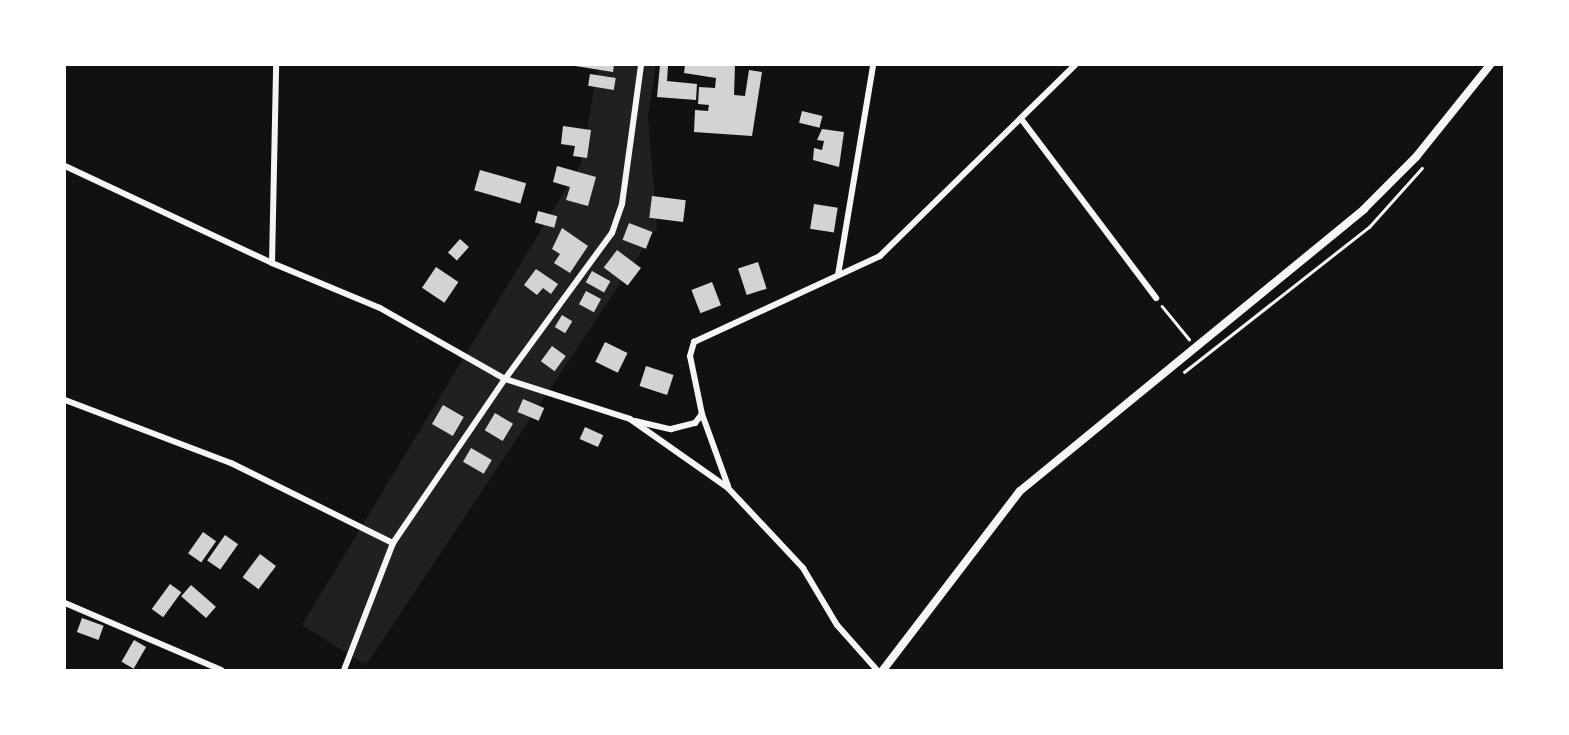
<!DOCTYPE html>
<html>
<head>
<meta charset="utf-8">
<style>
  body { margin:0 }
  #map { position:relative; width:1569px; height:735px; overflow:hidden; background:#111; font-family:"DejaVu Sans",sans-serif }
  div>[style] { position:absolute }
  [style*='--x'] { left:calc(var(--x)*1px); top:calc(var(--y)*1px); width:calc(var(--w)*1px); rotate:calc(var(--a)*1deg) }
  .green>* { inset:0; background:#202020 }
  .building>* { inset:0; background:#d3d3d3; transform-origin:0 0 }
  .path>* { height:2.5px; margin:-1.25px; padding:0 1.25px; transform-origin:1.25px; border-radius:1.25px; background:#f5f5f5 }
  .minor>* { height:6px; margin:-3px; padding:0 3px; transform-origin:3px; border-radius:3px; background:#f5f5f5 }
  .tertiary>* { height:8px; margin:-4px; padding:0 4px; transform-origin:4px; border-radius:4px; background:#f5f5f5 }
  span { translate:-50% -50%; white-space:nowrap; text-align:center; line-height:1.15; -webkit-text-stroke:5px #fff; paint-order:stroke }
  .frame { position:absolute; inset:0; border:66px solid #fff; pointer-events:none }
</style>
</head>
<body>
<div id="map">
  <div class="green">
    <i style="clip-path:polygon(598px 65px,656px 65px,648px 117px,657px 228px,366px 665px,302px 625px,581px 164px)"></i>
  </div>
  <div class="building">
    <i style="clip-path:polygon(569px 65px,614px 65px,613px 72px)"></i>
    <i style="clip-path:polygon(660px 65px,668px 65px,667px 81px,697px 84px,696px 100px,657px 97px)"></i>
    <i style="clip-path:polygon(685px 65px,735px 65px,734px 95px,745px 96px,749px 70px,762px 72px,752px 136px,694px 132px,695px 110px,708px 111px,709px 105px,698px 104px,699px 87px,715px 88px,716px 78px,684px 73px)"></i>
    <i style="left:590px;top:74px;width:26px;height:12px;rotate:9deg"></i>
    <i style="left:802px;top:111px;width:21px;height:12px;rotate:14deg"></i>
    <i style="clip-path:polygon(563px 126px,591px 130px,587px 158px,573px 156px,575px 146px,561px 144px)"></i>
    <i style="clip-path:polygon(822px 129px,844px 132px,839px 167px,813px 160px,814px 148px,822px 150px,824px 141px,817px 140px)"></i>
    <i style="clip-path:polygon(557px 166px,596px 177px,588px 206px,566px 200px,570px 187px,553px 182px)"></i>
    <i style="left:480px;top:170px;width:48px;height:21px;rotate:16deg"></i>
    <i style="left:652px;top:196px;width:34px;height:22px;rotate:7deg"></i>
    <i style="left:814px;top:204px;width:24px;height:25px;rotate:9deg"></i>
    <i style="left:538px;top:211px;width:20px;height:12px;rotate:15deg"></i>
    <i style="left:629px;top:223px;width:25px;height:18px;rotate:21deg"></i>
    <i style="clip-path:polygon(562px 228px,588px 246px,570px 273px,554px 263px,560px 254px,552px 249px)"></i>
    <i style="left:460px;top:239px;width:12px;height:18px;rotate:42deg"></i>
    <i style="left:617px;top:250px;width:30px;height:22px;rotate:37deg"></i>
    <i style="left:758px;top:262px;width:28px;height:21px;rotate:72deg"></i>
    <i style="left:436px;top:267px;width:27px;height:25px;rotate:34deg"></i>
    <i style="clip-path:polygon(536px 269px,558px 284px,551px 294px,543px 288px,537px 295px,524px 285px)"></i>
    <i style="left:592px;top:271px;width:21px;height:13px;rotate:29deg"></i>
    <i style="left:712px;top:282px;width:25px;height:22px;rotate:69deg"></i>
    <i style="left:586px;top:291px;width:17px;height:15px;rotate:28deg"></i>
    <i style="left:562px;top:315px;width:12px;height:14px;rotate:31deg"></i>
    <i style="left:605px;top:342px;width:25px;height:22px;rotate:26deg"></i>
    <i style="left:552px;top:346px;width:17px;height:19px;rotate:36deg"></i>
    <i style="left:646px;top:366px;width:29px;height:21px;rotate:18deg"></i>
    <i style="left:523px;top:399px;width:23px;height:14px;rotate:23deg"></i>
    <i style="left:443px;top:405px;width:24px;height:22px;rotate:30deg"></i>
    <i style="left:495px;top:413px;width:21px;height:20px;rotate:31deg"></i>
    <i style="left:585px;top:427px;width:20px;height:13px;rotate:24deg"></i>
    <i style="left:471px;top:448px;width:24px;height:16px;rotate:30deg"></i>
    <i style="left:203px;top:532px;width:16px;height:26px;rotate:35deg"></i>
    <i style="left:225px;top:535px;width:16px;height:31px;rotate:35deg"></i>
    <i style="left:260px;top:554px;width:20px;height:29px;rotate:37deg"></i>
    <i style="left:170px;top:584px;width:14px;height:31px;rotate:36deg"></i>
    <i style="left:191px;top:585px;width:33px;height:15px;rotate:41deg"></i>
    <i style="left:82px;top:618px;width:23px;height:15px;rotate:20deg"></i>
    <i style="left:134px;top:640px;width:14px;height:25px;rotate:30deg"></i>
  </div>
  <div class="path">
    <i style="--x:1162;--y:306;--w:43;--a:50.7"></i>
    <i style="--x:1184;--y:372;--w:235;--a:-38.1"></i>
    <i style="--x:1369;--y:227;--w:79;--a:-48.1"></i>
  </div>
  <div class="minor">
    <i style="--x:1022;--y:120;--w:223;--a:53"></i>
    <i style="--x:65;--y:166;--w:229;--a:25.1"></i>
    <i style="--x:272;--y:263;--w:117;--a:22.6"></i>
    <i style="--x:380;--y:308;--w:144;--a:29.6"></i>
    <i style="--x:505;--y:379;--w:131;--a:17.7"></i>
    <i style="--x:630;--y:419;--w:120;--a:35.1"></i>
    <i style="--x:728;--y:488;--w:110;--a:46.8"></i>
    <i style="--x:803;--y:568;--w:66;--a:59.2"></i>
    <i style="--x:837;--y:625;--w:60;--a:48.4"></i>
    <i style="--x:272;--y:263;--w:198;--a:-88.8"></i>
    <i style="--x:838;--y:275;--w:213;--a:-80.5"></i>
    <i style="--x:65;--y:400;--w:178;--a:20.8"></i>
    <i style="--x:231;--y:463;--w:181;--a:26.3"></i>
    <i style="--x:635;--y:421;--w:37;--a:13"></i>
    <i style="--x:671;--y:429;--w:25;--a:-14"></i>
    <i style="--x:695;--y:423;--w:11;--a:-52"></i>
    <i style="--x:728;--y:486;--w:77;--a:-109.9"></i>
    <i style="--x:702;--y:414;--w:59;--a:-101.7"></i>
    <i style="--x:690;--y:356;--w:15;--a:-74"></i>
    <i style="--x:694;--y:342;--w:205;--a:-24.8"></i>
    <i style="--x:880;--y:256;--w:273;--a:-44.4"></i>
    <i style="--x:65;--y:603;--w:170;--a:23.2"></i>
    <i style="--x:344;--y:670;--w:136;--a:-68.9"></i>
    <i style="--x:393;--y:543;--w:199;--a:-55.7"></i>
    <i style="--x:505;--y:379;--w:181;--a:-53.8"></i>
    <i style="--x:612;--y:233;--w:31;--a:-71"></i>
    <i style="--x:622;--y:204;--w:140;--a:-82.2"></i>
  </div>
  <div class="tertiary">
    <i style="--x:883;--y:670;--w:225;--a:-52.6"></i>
    <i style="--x:1020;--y:491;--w:445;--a:-39.3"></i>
    <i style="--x:1364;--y:209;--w:74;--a:-45"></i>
    <i style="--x:1416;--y:157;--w:118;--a:-51.2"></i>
  </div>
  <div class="frame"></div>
</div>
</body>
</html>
